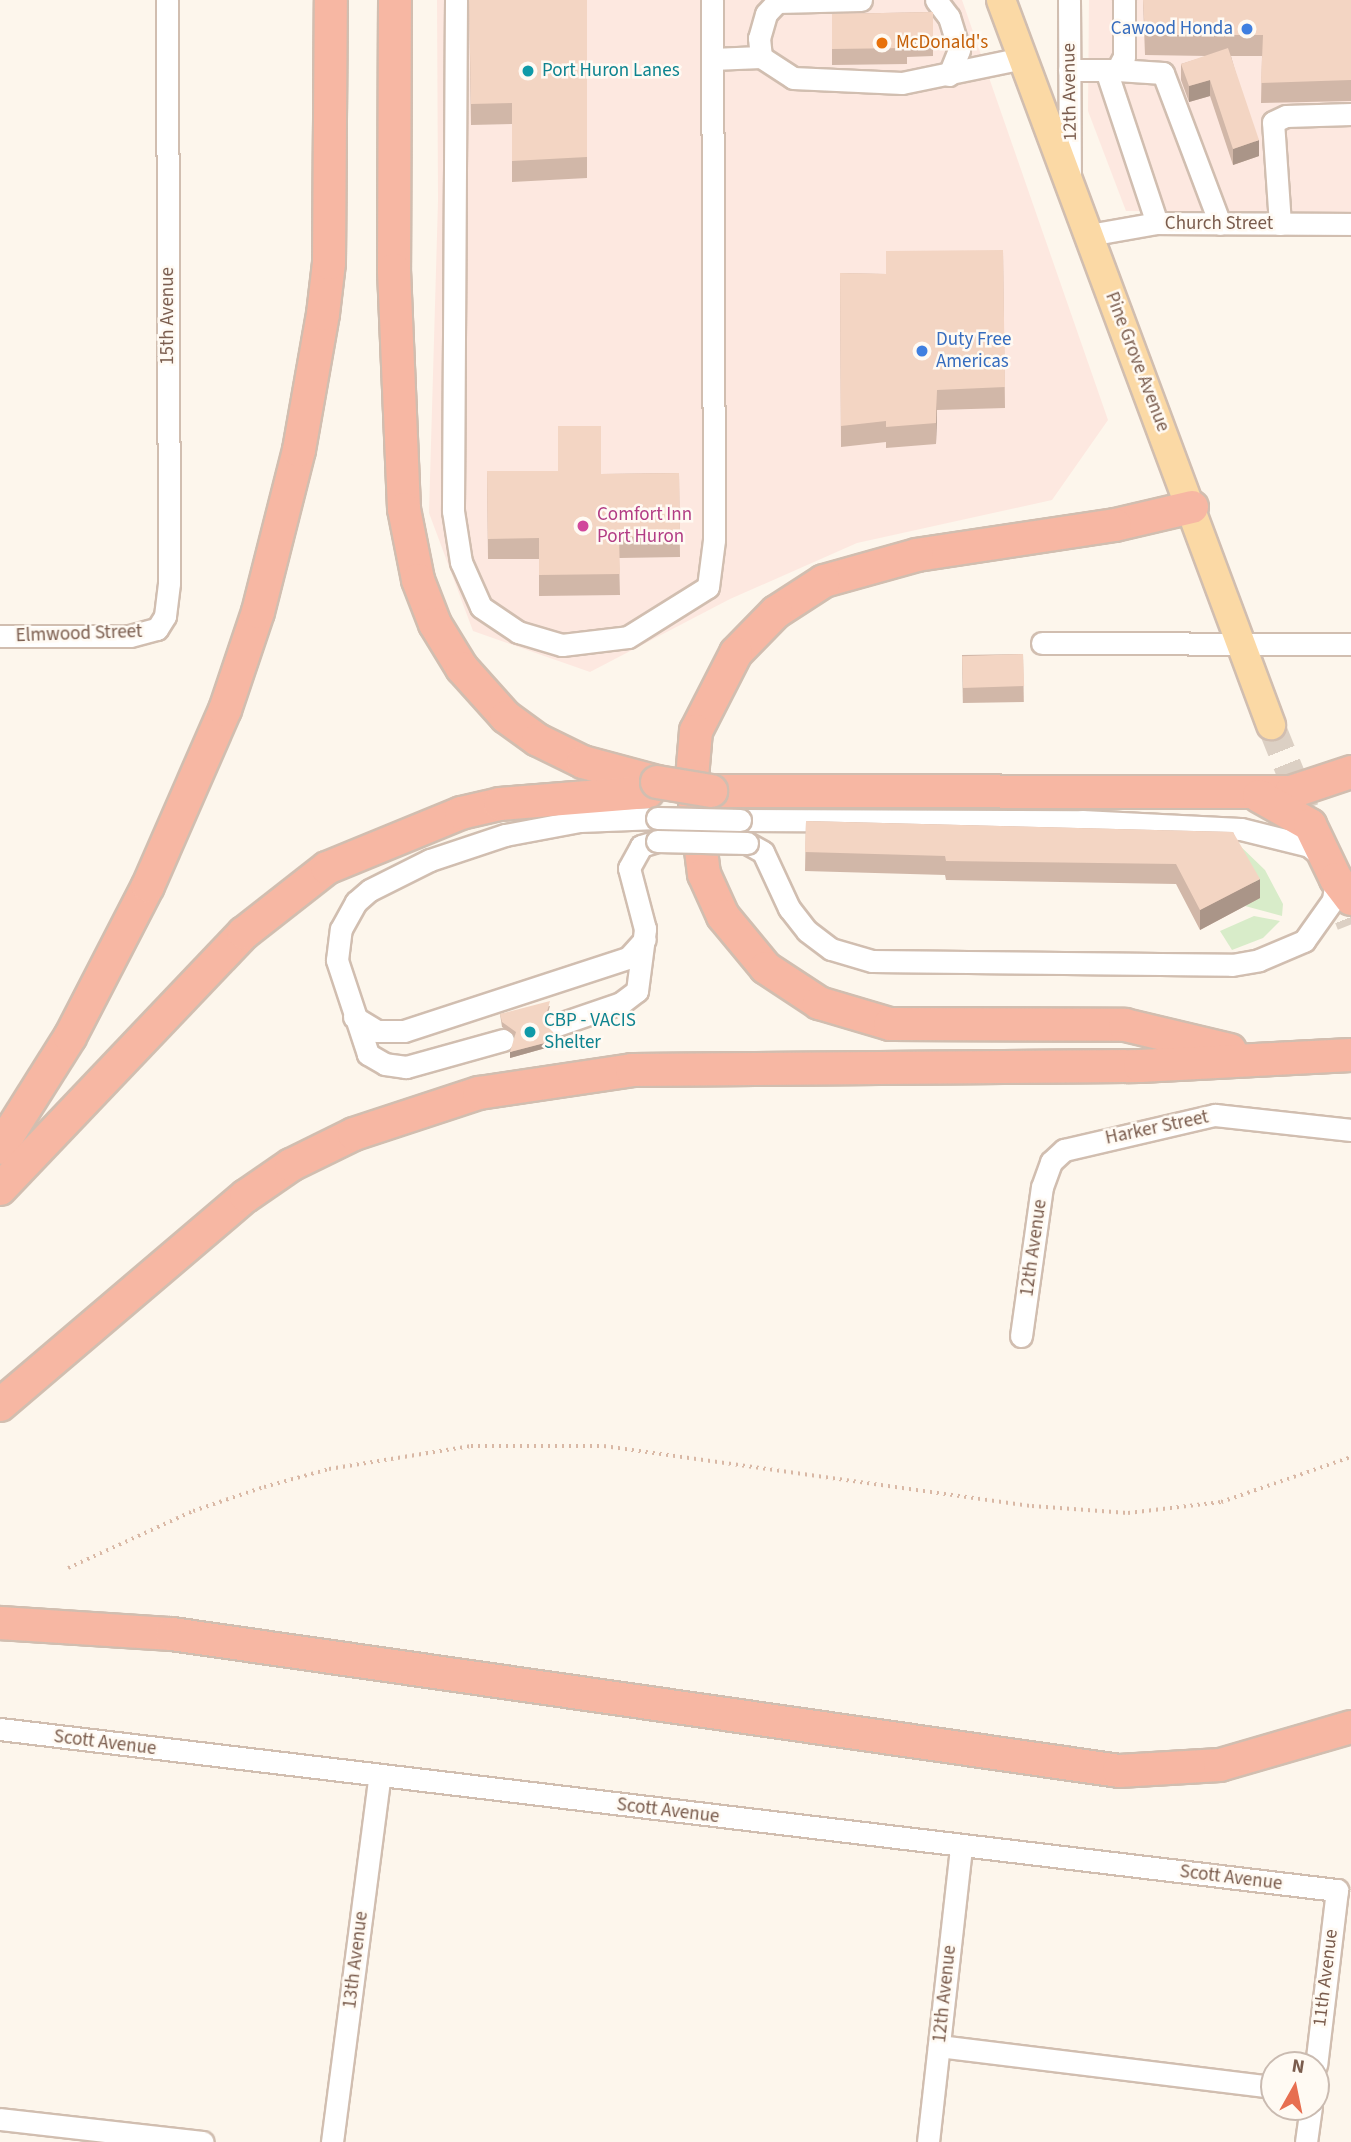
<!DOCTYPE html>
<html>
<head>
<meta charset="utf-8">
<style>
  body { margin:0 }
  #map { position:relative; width:1351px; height:2142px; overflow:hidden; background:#fdf6ec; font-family:"Source Sans 3",sans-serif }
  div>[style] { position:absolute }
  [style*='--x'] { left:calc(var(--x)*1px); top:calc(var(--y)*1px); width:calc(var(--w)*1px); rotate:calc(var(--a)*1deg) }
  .commercial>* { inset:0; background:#fde8e0 }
  .green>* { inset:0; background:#d8ecc9 }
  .major-tunnel>* { height:28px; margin-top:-14px; transform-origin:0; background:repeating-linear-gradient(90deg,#dcd0c4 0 28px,transparent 0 42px) }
  .path>* { height:3.5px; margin-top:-1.75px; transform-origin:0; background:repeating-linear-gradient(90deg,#d9b8a5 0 2px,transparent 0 7px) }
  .roads { filter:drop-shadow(2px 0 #d1beb0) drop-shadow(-2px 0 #d1beb0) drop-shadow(0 2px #d1beb0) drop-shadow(0 -2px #d1beb0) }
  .minor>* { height:21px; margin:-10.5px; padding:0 10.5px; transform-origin:10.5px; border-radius:10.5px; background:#fff }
  .major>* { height:28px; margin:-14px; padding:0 14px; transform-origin:14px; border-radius:14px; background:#fbd9a5 }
  .highway>* { height:32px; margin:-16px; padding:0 16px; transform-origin:16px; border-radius:16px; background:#f7b7a3 }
  .bridges { filter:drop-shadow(2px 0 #d1beb0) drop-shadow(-2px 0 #d1beb0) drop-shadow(0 2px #d1beb0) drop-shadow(0 -2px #d1beb0) }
  .minor-bridge>* { height:21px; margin:-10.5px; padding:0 10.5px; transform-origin:10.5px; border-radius:10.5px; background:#fff }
  .highway-bridge>* { height:32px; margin:-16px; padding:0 16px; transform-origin:16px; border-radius:16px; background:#f7b7a3 }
  .wall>* { inset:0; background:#d1b7a8; transform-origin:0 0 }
  .shaded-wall>* { inset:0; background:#aa9588 }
  .building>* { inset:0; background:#f3d5c3; transform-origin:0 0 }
  .dots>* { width:19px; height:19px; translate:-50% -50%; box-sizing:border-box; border:4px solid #fffaf3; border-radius:50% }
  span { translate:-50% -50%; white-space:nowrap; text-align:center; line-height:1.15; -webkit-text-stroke:5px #fffaf3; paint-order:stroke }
  .shop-label { font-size:19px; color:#366cbe }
  .right { translate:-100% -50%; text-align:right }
  .left { translate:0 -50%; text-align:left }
  .food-label { font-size:19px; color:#c56008 }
  .culture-label { font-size:19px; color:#0d838f }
  .street-label { font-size:19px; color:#7a5c4d }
  .hotel-label { font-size:19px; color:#b23c85 }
  .north { position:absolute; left:1260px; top:2051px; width:70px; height:70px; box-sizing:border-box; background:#fffaf3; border:2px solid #cabbb1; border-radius:50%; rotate:9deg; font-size:19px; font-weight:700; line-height:28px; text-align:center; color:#7a5c4d }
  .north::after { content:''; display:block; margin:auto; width:24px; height:32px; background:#e76f51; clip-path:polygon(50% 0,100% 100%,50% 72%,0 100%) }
</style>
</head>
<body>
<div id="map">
  <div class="commercial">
    <i style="clip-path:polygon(437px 0,962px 0,1108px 420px,1052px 500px,857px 543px,730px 599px,590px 672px,473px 631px,429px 513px,438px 201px)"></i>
    <i style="clip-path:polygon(1089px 0,1351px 0,1351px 212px,1126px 211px,1088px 111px)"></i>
  </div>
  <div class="green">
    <i style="clip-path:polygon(1235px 841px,1265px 870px,1283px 904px,1282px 916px,1245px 906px,1259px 898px)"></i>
    <i style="clip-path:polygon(1254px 916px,1280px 921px,1263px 938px,1232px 950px,1220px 931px)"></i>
  </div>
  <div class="major-tunnel">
    <i style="--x:1271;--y:725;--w:91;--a:68"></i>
    <i style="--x:1333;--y:879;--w:49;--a:68.6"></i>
  </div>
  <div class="path">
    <i style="--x:68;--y:1568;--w:137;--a:-24.5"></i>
    <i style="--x:193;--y:1511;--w:75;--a:-18.7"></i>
    <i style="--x:264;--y:1487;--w:67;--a:-15.5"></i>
    <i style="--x:329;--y:1469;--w:144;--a:-9.2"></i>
    <i style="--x:471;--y:1446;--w:133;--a:0"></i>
    <i style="--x:604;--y:1446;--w:432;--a:8"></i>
    <i style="--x:1032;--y:1506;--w:96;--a:4.2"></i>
    <i style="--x:1128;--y:1513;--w:94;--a:-6.7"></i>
    <i style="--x:1221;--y:1502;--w:138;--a:-19.1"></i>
  </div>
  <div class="roads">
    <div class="minor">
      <i style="--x:456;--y:0;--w:511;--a:90.34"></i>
      <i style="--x:453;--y:511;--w:52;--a:81.1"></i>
      <i style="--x:461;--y:562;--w:49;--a:66"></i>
      <i style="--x:481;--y:607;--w:45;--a:34"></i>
      <i style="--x:518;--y:632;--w:46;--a:16.5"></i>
      <i style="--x:562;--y:645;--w:66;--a:-6.9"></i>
      <i style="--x:628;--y:637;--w:94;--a:-32"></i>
      <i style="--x:708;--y:587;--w:47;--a:-82.7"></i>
      <i style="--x:714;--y:540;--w:540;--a:-90.21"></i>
      <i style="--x:861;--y:0;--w:84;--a:178.6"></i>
      <i style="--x:777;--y:2;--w:16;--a:133"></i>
      <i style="--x:766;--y:14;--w:25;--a:106"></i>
      <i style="--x:759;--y:38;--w:19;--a:84"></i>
      <i style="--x:761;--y:57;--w:38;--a:33"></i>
      <i style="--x:793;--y:78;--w:109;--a:2.6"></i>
      <i style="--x:902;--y:83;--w:124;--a:-11.7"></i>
      <i style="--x:936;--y:0;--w:21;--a:53"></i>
      <i style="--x:949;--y:17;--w:34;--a:73"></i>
      <i style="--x:959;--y:50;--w:27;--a:112"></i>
      <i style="--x:1069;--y:0;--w:175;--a:89.7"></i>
      <i style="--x:712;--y:59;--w:49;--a:-2.3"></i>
      <i style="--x:1069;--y:70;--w:48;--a:0"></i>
      <i style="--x:1117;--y:70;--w:15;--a:-62"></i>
      <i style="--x:1124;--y:57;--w:57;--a:-90"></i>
      <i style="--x:1106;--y:70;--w:161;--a:71.6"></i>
      <i style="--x:1117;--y:70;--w:46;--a:3.7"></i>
      <i style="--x:1163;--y:73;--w:161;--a:69.3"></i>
      <i style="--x:1280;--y:224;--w:102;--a:-93.9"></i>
      <i style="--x:1273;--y:122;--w:14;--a:-25"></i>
      <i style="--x:1286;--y:116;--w:65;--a:-1.8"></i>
      <i style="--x:1089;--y:235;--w:69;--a:-10"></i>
      <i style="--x:1157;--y:223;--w:194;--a:0.3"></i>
      <i style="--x:0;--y:636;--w:130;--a:0"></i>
      <i style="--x:130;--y:636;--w:28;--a:-15"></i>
      <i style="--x:157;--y:629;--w:15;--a:-58"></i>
      <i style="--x:165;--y:616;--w:33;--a:-83"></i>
      <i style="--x:169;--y:583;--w:583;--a:-90.2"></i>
      <i style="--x:1042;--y:643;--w:309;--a:0.2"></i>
      <i style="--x:740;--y:820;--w:342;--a:0.2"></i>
      <i style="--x:1082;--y:821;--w:159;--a:2.9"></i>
      <i style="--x:1241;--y:829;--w:70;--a:14"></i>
      <i style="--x:1309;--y:846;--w:22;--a:39"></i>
      <i style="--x:747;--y:843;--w:18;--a:29"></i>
      <i style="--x:763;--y:852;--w:62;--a:65.1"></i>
      <i style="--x:789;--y:908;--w:29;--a:52"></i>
      <i style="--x:807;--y:931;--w:30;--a:37"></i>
      <i style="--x:831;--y:949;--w:43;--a:16.3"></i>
      <i style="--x:872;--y:961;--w:360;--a:0.6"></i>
      <i style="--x:1232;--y:965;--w:27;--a:-10"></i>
      <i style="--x:1259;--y:960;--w:49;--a:-22.9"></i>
      <i style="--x:1304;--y:941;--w:50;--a:-54.7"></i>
      <i style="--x:1333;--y:900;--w:21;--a:-82"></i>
      <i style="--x:354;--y:1017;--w:27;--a:31"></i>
      <i style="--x:377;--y:1031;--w:27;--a:0"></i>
      <i style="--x:404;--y:1031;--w:236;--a:-18.1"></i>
      <i style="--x:628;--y:958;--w:25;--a:-48"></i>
      <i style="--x:557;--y:1025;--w:68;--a:-19"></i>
      <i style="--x:621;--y:1003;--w:20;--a:-37"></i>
      <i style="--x:637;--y:991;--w:63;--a:-82.6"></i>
      <i style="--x:645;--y:929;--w:63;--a:-104.7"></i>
      <i style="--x:629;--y:868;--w:25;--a:-61"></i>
      <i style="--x:641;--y:846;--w:17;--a:-17"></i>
      <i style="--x:503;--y:1040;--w:101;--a:164.4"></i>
      <i style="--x:406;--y:1067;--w:21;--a:-172"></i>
      <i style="--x:385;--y:1064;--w:20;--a:-150"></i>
      <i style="--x:368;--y:1054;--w:99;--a:-108.3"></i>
      <i style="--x:337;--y:960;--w:31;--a:-83"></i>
      <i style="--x:341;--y:929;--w:31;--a:-61"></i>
      <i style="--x:356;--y:902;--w:18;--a:-41"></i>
      <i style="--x:370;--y:890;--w:67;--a:-26.6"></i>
      <i style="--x:430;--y:860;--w:79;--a:-18.4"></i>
      <i style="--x:505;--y:835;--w:76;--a:-10.6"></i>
      <i style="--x:580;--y:821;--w:77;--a:-2.2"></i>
      <i style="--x:1021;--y:1336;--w:150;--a:-82"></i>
      <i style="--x:1042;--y:1187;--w:27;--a:-70"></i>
      <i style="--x:1051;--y:1162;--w:18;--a:-43"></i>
      <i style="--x:1064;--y:1150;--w:155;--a:-13.1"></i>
      <i style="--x:1215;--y:1115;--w:137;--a:6.3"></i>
      <i style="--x:0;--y:1729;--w:1347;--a:6.87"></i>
      <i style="--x:1337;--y:1890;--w:176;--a:96.8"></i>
      <i style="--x:939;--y:2046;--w:337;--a:7"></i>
      <i style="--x:0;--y:2119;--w:204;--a:6.5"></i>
      <i style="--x:332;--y:2142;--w:367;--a:-82.6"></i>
      <i style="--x:928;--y:2142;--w:298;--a:-83.6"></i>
      <i style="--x:1306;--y:2142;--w:35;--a:-82"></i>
    </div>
    <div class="major">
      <i style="--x:1001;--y:0;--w:774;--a:69.57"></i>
    </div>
    <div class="highway">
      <i style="--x:395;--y:0;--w:270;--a:90.2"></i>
      <i style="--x:394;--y:270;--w:239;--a:87.6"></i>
      <i style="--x:404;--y:509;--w:72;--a:78.8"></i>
      <i style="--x:418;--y:580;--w:47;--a:68.9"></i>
      <i style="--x:435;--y:624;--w:52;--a:58.5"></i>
      <i style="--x:462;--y:668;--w:66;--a:48.1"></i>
      <i style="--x:506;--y:717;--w:39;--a:36"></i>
      <i style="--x:538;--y:740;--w:50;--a:26.1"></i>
      <i style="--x:583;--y:762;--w:77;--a:15.1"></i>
      <i style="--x:1192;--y:507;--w:79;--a:166.8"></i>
      <i style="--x:1115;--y:525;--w:200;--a:171.4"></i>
      <i style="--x:917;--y:555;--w:97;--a:164.4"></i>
      <i style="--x:824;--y:581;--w:57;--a:147.1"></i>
      <i style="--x:776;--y:612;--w:57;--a:134.3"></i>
      <i style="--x:736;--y:653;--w:88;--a:117.1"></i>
      <i style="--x:696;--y:731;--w:47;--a:94.9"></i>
      <i style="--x:692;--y:778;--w:97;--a:82.9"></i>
      <i style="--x:704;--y:874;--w:46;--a:65.7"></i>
      <i style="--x:723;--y:916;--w:67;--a:50.4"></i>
      <i style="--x:766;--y:968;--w:64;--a:33.4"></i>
      <i style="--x:819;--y:1003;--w:74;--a:16.5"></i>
      <i style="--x:890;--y:1024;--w:235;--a:0.2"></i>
      <i style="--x:1125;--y:1025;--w:108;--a:13.4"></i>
      <i style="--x:711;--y:791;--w:580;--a:0.1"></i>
      <i style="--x:1291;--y:792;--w:63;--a:-18.4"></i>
      <i style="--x:1259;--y:796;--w:59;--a:29.6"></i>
      <i style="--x:1310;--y:825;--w:60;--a:64.3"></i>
      <i style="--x:1336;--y:879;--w:25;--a:53"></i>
      <i style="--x:0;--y:1148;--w:131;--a:-57.8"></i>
      <i style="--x:70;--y:1037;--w:170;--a:-62.7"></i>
      <i style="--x:148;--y:886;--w:192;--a:-66.4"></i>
      <i style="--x:225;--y:710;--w:103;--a:-71.4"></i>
      <i style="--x:258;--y:612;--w:167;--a:-75.8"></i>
      <i style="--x:299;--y:450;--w:138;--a:-80"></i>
      <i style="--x:323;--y:314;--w:51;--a:-83.3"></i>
      <i style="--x:329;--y:263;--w:263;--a:-89.6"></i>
      <i style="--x:0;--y:1189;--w:354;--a:-46.4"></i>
      <i style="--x:244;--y:933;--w:105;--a:-38.1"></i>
      <i style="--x:327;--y:868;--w:145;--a:-22.3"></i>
      <i style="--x:461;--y:813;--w:40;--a:-13"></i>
      <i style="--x:500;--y:804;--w:148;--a:-4.6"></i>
      <i style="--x:0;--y:1405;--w:323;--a:-40.4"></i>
      <i style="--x:246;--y:1196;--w:55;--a:-34.6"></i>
      <i style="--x:291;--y:1165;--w:70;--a:-26.2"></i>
      <i style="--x:354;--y:1134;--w:132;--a:-18.2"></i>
      <i style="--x:479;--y:1093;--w:155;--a:-8.5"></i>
      <i style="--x:632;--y:1070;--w:508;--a:-0.45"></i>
      <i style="--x:1140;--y:1066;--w:211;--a:-3"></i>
      <i style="--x:0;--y:1623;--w:172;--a:3.7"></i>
      <i style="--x:172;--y:1634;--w:957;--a:8.23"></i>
      <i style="--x:1119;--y:1771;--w:101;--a:-3.4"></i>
      <i style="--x:1220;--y:1765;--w:136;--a:-16.2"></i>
    </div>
  </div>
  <div class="bridges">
    <div class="minor-bridge">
      <i style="--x:657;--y:818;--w:83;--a:1.4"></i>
      <i style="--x:657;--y:841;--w:90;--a:1.3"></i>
    </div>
    <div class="highway-bridge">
      <i style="--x:657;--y:782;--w:55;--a:9.5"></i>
    </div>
  </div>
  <div class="wall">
    <i style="clip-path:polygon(469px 0,587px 0,587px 178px,512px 182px,512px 124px,471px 125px)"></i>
    <i style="clip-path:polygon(1143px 0,1351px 0,1351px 101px,1261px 103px,1262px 56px,1231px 56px,1259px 156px,1233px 165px,1210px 96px,1189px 102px,1181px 80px,1181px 64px,1207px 56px,1145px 55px)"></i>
    <i style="clip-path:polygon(933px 12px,933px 56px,907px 57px,907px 64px,832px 65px,832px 14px)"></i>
    <i style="clip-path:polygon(1003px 250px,1005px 408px,937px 410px,936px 444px,886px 448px,886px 442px,841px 447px,840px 273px,886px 274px)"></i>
    <i style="clip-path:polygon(487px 471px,601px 474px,679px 473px,680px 557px,619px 558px,620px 595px,539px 596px,539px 559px,488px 559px)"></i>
    <i style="left:1023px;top:654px;width:48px;height:61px;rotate:89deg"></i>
    <i style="clip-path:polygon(806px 821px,1233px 832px,1260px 898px,1200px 930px,1176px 884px,946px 880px,945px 875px,805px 871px)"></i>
    <i style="clip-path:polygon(550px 1006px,545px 1024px,560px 1044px,510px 1058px,515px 1036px,502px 1027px,500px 1014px)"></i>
  </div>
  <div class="shaded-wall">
    <i style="clip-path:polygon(1210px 80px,1210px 96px,1189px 102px,1189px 86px)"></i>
    <i style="clip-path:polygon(1259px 140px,1259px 156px,1233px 165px,1233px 149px)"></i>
    <i style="clip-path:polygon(937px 390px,937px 410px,936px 444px,936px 423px)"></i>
    <i style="clip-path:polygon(1260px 879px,1260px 898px,1200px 930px,1200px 910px)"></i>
    <i style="clip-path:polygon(560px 1039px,560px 1044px,510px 1058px,510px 1052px)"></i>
  </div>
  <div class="building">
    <i style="clip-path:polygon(469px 0,587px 0,587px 157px,512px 161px,512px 103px,471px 104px)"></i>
    <i style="clip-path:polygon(1143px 0,1351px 0,1351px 80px,1261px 83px,1263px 35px,1145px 35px)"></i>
    <i style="clip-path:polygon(933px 12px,933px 41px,907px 41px,907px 48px,832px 49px,832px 14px)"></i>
    <i style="clip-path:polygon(1228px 48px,1259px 140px,1233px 149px,1210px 80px,1189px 86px,1181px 64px)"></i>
    <i style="clip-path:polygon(1003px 250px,1005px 387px,937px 390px,936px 423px,886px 427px,886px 421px,841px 426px,840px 273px,886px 274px,886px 251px)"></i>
    <i style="clip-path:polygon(558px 426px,601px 426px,601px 474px,679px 473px,680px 536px,619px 537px,620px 574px,539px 575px,539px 538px,488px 539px,487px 471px,558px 471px)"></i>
    <i style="left:1023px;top:654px;width:32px;height:61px;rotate:88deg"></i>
    <i style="clip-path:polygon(806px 821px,1233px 832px,1260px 879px,1200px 910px,1176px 864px,946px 861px,945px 856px,805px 852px)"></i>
    <i style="clip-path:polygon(550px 1001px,544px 1023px,560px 1039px,510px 1052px,516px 1032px,502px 1022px,500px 1014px)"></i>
  </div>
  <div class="dots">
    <i style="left:1247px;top:29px;background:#3f7fe0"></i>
    <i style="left:882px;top:43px;background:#e8710a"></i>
    <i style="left:528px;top:71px;background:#0f9aa8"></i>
    <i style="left:922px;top:351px;background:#3f7fe0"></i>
    <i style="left:583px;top:526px;background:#d1479c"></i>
    <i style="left:530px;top:1032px;background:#0f9aa8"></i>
  </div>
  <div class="shop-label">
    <span class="right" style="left:1233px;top:29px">Cawood Honda</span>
    <span class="left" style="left:936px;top:351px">Duty Free<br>Americas</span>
  </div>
  <div class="food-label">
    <span class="left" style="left:896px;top:43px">McDonald's</span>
  </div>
  <div class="culture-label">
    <span class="left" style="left:542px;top:71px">Port Huron Lanes</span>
    <span class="left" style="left:544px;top:1032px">CBP - VACIS<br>Shelter</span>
  </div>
  <div class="street-label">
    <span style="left:1070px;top:92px;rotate:-91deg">12th Avenue</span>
    <span style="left:1219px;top:224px">Church Street</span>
    <span style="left:168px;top:316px;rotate:-90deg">15th Avenue</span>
    <span style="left:1137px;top:362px;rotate:69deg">Pine Grove Avenue</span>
    <span style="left:79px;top:634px;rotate:-2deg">Elmwood Street</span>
    <span style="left:1157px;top:1128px;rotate:-12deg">Harker Street</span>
    <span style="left:1034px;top:1248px;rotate:-82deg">12th Avenue</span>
    <span style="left:105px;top:1743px;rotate:7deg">Scott Avenue</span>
    <span style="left:668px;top:1811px;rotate:7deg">Scott Avenue</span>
    <span style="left:1231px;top:1878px;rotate:7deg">Scott Avenue</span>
    <span style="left:356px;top:1960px;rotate:-83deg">13th Avenue</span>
    <span style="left:1326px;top:1978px;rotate:-83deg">11th Avenue</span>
    <span style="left:945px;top:1994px;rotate:-84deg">12th Avenue</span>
  </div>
  <div class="hotel-label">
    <span class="left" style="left:597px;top:526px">Comfort Inn<br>Port Huron</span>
  </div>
  <div class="north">N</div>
</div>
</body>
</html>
